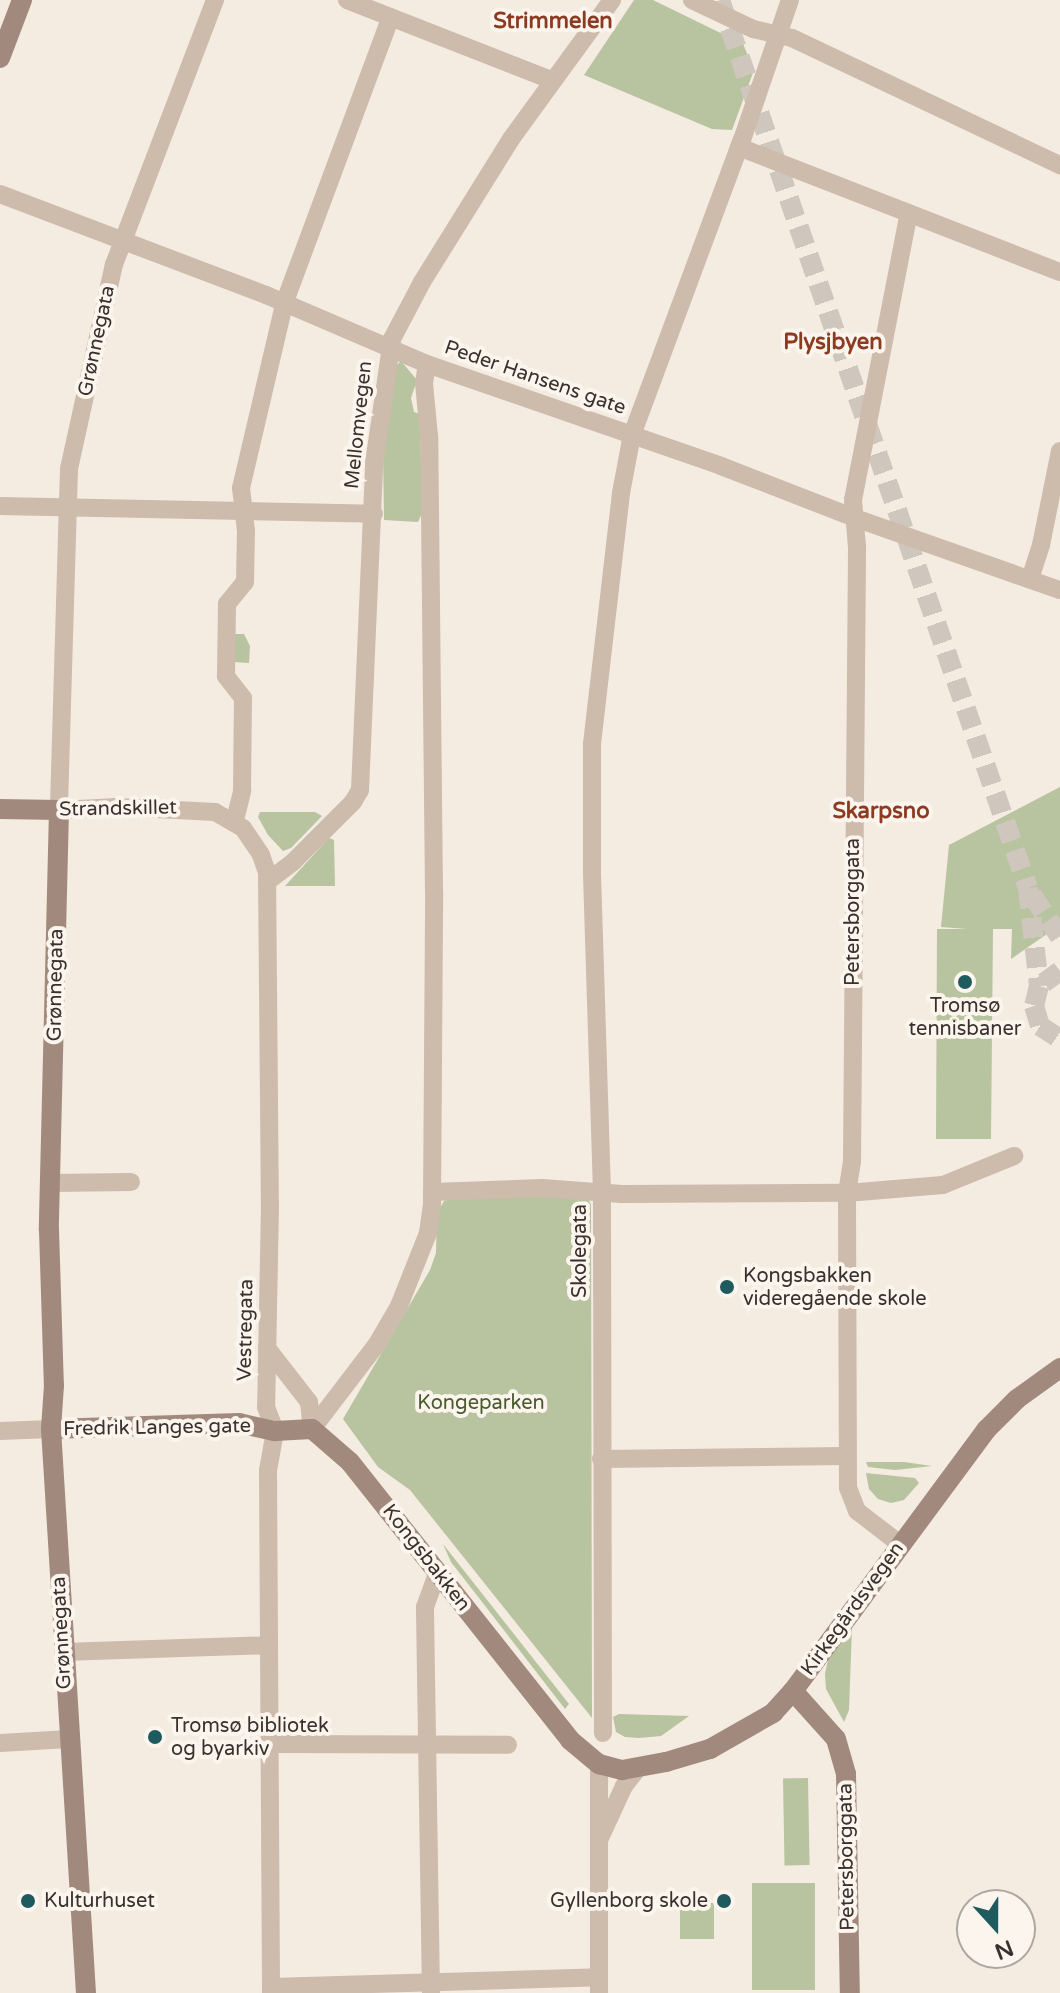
<!DOCTYPE html>
<html>
<head>
<meta charset="utf-8">
<style>
  body { margin:0 }
  #map { position:relative; width:1060px; height:1993px; overflow:hidden; background:#f4ebe1; font-family:"Varela Round",sans-serif }
  div>[style] { position:absolute }
  [style*='--x'] { left:calc(var(--x)*1px); top:calc(var(--y)*1px); width:calc(var(--w)*1px); rotate:calc(var(--a)*1deg) }
  .green>* { inset:0; background:#b8c4a0; transform-origin:0 0 }
  .primary-tunnel>* { height:20px; margin-top:-10px; transform-origin:0; background:repeating-linear-gradient(90deg,#cfc6bd 0 20px,transparent 0 30px) }
  .street>* { height:18px; margin:-9px; padding:0 9px; transform-origin:9px; border-radius:9px; background:#cdbbac }
  .secondary>* { height:20px; margin:-10px; padding:0 10px; transform-origin:10px; border-radius:10px; background:#a18a7d }
  .dots>* { width:22px; height:22px; translate:-50% -50%; box-sizing:border-box; border:4px solid #fbf5ee; border-radius:50% }
  span { translate:-50% -50%; white-space:nowrap; text-align:center; line-height:1.15; -webkit-text-stroke:8px #fbf5ee; paint-order:stroke }
  .street-label { font-size:20px; color:#3b302b }
  .poi-label { font-size:20px; color:#3b302b }
  .left { translate:0 -50%; text-align:left }
  .right { translate:-100% -50%; text-align:right }
  .park-label { font-size:20px; color:#4a5a2e }
  .neighbourhood-label { font-size:22px; color:#8c3b22; font-weight:700 }
  .north { position:absolute; left:956px; top:1889px; width:80px; height:80px; box-sizing:border-box; background:#fbf5ee; border:2px solid #aea6a0; border-radius:50%; rotate:159deg; font-size:22px; font-weight:700; line-height:32px; text-align:center; color:#3b302b }
  .north::after { content:''; display:block; margin:auto; width:28px; height:36px; background:#1f5a5e; clip-path:polygon(50% 0,100% 100%,50% 72%,0 100%) }
</style>
</head>
<body>
<div id="map">
  <div class="green">
    <i style="clip-path:polygon(634px 0,653px 0,743px 44px,754px 70px,732px 130px,712px 129px,584px 75px)"></i>
    <i style="clip-path:polygon(401px 361px,417px 380px,411px 398px,414px 412px,420px 414px,422px 513px,418px 522px,384px 520px,383px 451px,396px 366px)"></i>
    <i style="clip-path:polygon(233px 634px,244px 634px,250px 646px,249px 663px,233px 662px)"></i>
    <i style="clip-path:polygon(1060px 787px,1060px 925px,1011px 959px,1012px 929px,993px 929px,991px 1139px,936px 1139px,937px 929px,967px 929px,941px 927px,949px 845px)"></i>
    <i style="clip-path:polygon(260px 812px,315px 812px,322px 816px,291px 848px,283px 851px,268px 835px,258px 817px)"></i>
    <i style="clip-path:polygon(329px 838px,334px 840px,335px 886px,285px 886px)"></i>
    <i style="clip-path:polygon(571px 1192px,588px 1198px,591px 1205px,592px 1718px,410px 1490px,378px 1467px,343px 1419px,430px 1270px,436px 1253px,437px 1213px,444px 1201px,456px 1197px)"></i>
    <i style="clip-path:polygon(866px 1462px,904px 1462px,932px 1466px,895px 1470px,868px 1467px)"></i>
    <i style="clip-path:polygon(866px 1473px,915px 1478px,919px 1483px,904px 1500px,891px 1503px,878px 1499px,869px 1489px)"></i>
    <i style="clip-path:polygon(443px 1544px,569px 1704px,565px 1709px,451px 1562px)"></i>
    <i style="clip-path:polygon(852px 1628px,849px 1710px,844px 1722px,826px 1689px,825px 1674px,828px 1660px)"></i>
    <i style="clip-path:polygon(619px 1714px,689px 1716px,661px 1736px,639px 1738px,625px 1737px,616px 1732px,613px 1717px)"></i>
    <i style="left:808px;top:1778px;width:87px;height:25px;rotate:89deg"></i>
    <i style="left:752px;top:1883px;width:63px;height:107px"></i>
    <i style="left:680px;top:1903px;width:34px;height:36px"></i>
  </div>
  <div class="primary-tunnel">
    <i style="--x:720;--y:0;--w:940;--a:70.87"></i>
    <i style="--x:1028;--y:888;--w:99;--a:83.6"></i>
    <i style="--x:1032;--y:895;--w:50;--a:56.3"></i>
    <i style="--x:1060;--y:971;--w:26;--a:144"></i>
    <i style="--x:1039;--y:986;--w:21;--a:104"></i>
    <i style="--x:1034;--y:1006;--w:21;--a:73"></i>
    <i style="--x:1040;--y:1026;--w:24;--a:33"></i>
  </div>
  <div class="street">
    <i style="--x:215;--y:0;--w:283;--a:110.9"></i>
    <i style="--x:114;--y:264;--w:210;--a:102.4"></i>
    <i style="--x:69;--y:469;--w:341;--a:91.7"></i>
    <i style="--x:59;--y:810;--w:58;--a:-3"></i>
    <i style="--x:117;--y:807;--w:98;--a:2.9"></i>
    <i style="--x:215;--y:812;--w:32;--a:30"></i>
    <i style="--x:243;--y:828;--w:32;--a:56"></i>
    <i style="--x:261;--y:855;--w:18;--a:71"></i>
    <i style="--x:267;--y:872;--w:333;--a:89.5"></i>
    <i style="--x:270;--y:1205;--w:202;--a:91.1"></i>
    <i style="--x:266;--y:1407;--w:26;--a:69"></i>
    <i style="--x:275;--y:1431;--w:40;--a:100"></i>
    <i style="--x:268;--y:1470;--w:523;--a:89.67"></i>
    <i style="--x:347;--y:0;--w:219;--a:21.4"></i>
    <i style="--x:692;--y:0;--w:68;--a:25.4"></i>
    <i style="--x:753;--y:29;--w:40;--a:13"></i>
    <i style="--x:792;--y:38;--w:297;--a:25.4"></i>
    <i style="--x:739;--y:147;--w:344;--a:21.3"></i>
    <i style="--x:0;--y:194;--w:285;--a:20.8"></i>
    <i style="--x:266;--y:295;--w:175;--a:23.2"></i>
    <i style="--x:427;--y:364;--w:311;--a:19.1"></i>
    <i style="--x:721;--y:466;--w:144;--a:21.2"></i>
    <i style="--x:855;--y:518;--w:217;--a:19.4"></i>
    <i style="--x:0;--y:506;--w:374;--a:1.2"></i>
    <i style="--x:1030;--y:579;--w:36;--a:-72"></i>
    <i style="--x:1041;--y:545;--w:96;--a:-78.6"></i>
    <i style="--x:235;--y:820;--w:30;--a:-76"></i>
    <i style="--x:242;--y:791;--w:93;--a:-89.4"></i>
    <i style="--x:243;--y:698;--w:28;--a:-128"></i>
    <i style="--x:226;--y:676;--w:72;--a:-89.2"></i>
    <i style="--x:227;--y:604;--w:28;--a:-51"></i>
    <i style="--x:245;--y:582;--w:51;--a:-88.9"></i>
    <i style="--x:246;--y:531;--w:43;--a:-96.6"></i>
    <i style="--x:241;--y:488;--w:189;--a:-76.8"></i>
    <i style="--x:284;--y:304;--w:306;--a:-69.6"></i>
    <i style="--x:268;--y:881;--w:31;--a:-37"></i>
    <i style="--x:293;--y:862;--w:85;--a:-45"></i>
    <i style="--x:353;--y:802;--w:14;--a:-60"></i>
    <i style="--x:360;--y:790;--w:327;--a:-87.5"></i>
    <i style="--x:374;--y:463;--w:125;--a:-81.7"></i>
    <i style="--x:392;--y:339;--w:64;--a:-62.2"></i>
    <i style="--x:422;--y:282;--w:168;--a:-58.1"></i>
    <i style="--x:511;--y:139;--w:172;--a:-54"></i>
    <i style="--x:50;--y:1183;--w:81;--a:-0.7"></i>
    <i style="--x:432;--y:1192;--w:110;--a:-2.1"></i>
    <i style="--x:542;--y:1188;--w:80;--a:4.3"></i>
    <i style="--x:622;--y:1194;--w:225;--a:-0.3"></i>
    <i style="--x:847;--y:1193;--w:96;--a:-4.8"></i>
    <i style="--x:943;--y:1185;--w:77;--a:-22.2"></i>
    <i style="--x:267;--y:1348;--w:68;--a:52.1"></i>
    <i style="--x:309;--y:1402;--w:27;--a:84"></i>
    <i style="--x:312;--y:1429;--w:107;--a:-52.6"></i>
    <i style="--x:377;--y:1344;--w:44;--a:-59.9"></i>
    <i style="--x:399;--y:1306;--w:79;--a:-68.3"></i>
    <i style="--x:428;--y:1233;--w:29;--a:-82"></i>
    <i style="--x:432;--y:1204;--w:312;--a:-89.6"></i>
    <i style="--x:434;--y:892;--w:456;--a:-90.6"></i>
    <i style="--x:429;--y:436;--w:53;--a:-95.4"></i>
    <i style="--x:424;--y:383;--w:19;--a:-81"></i>
    <i style="--x:0;--y:1431;--w:51;--a:-2.2"></i>
    <i style="--x:601;--y:1459;--w:245;--a:-0.7"></i>
    <i style="--x:900;--y:1544;--w:54;--a:-142.5"></i>
    <i style="--x:857;--y:1511;--w:25;--a:-111"></i>
    <i style="--x:848;--y:1488;--w:295;--a:-90.2"></i>
    <i style="--x:847;--y:1193;--w:31;--a:-81"></i>
    <i style="--x:852;--y:1162;--w:615;--a:-89.53"></i>
    <i style="--x:857;--y:547;--w:47;--a:-94.9"></i>
    <i style="--x:853;--y:500;--w:292;--a:-79"></i>
    <i style="--x:63;--y:1652;--w:206;--a:-1.9"></i>
    <i style="--x:603;--y:1733;--w:541;--a:-90.11"></i>
    <i style="--x:602;--y:1192;--w:318;--a:-91.8"></i>
    <i style="--x:592;--y:874;--w:130;--a:-90"></i>
    <i style="--x:592;--y:744;--w:253;--a:-83.4"></i>
    <i style="--x:621;--y:493;--w:59;--a:-79.3"></i>
    <i style="--x:632;--y:435;--w:315;--a:-69.6"></i>
    <i style="--x:742;--y:140;--w:148;--a:-71.1"></i>
    <i style="--x:0;--y:1743;--w:69;--a:-3.3"></i>
    <i style="--x:268;--y:1744;--w:240;--a:0.2"></i>
    <i style="--x:600;--y:1838;--w:57;--a:-65.2"></i>
    <i style="--x:624;--y:1786;--w:24;--a:-52"></i>
    <i style="--x:271;--y:1987;--w:328;--a:-1.7"></i>
    <i style="--x:431;--y:1993;--w:386;--a:-90.9"></i>
    <i style="--x:425;--y:1607;--w:38;--a:-70"></i>
    <i style="--x:599;--y:1993;--w:229;--a:-90"></i>
  </div>
  <div class="secondary">
    <i style="--x:0;--y:58;--w:62;--a:-69.2"></i>
    <i style="--x:0;--y:809;--w:59;--a:1"></i>
    <i style="--x:59;--y:810;--w:420;--a:91.4"></i>
    <i style="--x:49;--y:1230;--w:155;--a:88.2"></i>
    <i style="--x:54;--y:1385;--w:44;--a:93.9"></i>
    <i style="--x:51;--y:1429;--w:565;--a:86.45"></i>
    <i style="--x:51;--y:1429;--w:188;--a:-1.8"></i>
    <i style="--x:239;--y:1423;--w:37;--a:13"></i>
    <i style="--x:275;--y:1431;--w:37;--a:-3"></i>
    <i style="--x:312;--y:1429;--w:50;--a:41"></i>
    <i style="--x:350;--y:1462;--w:355;--a:51.6"></i>
    <i style="--x:570;--y:1740;--w:38;--a:40"></i>
    <i style="--x:599;--y:1764;--w:24;--a:15"></i>
    <i style="--x:622;--y:1770;--w:45;--a:-10.3"></i>
    <i style="--x:666;--y:1762;--w:46;--a:-16.5"></i>
    <i style="--x:710;--y:1749;--w:73;--a:-29.7"></i>
    <i style="--x:773;--y:1713;--w:30;--a:-48"></i>
    <i style="--x:793;--y:1691;--w:325;--a:-53.5"></i>
    <i style="--x:986;--y:1430;--w:44;--a:-45"></i>
    <i style="--x:1017;--y:1399;--w:53;--a:-35.8"></i>
    <i style="--x:793;--y:1691;--w:64;--a:48.1"></i>
    <i style="--x:836;--y:1739;--w:36;--a:74"></i>
    <i style="--x:846;--y:1774;--w:219;--a:89"></i>
  </div>
  <div class="dots">
    <i style="left:965px;top:982px;background:#1f5a5e"></i>
    <i style="left:727px;top:1287px;background:#1f5a5e"></i>
    <i style="left:155px;top:1737px;background:#1f5a5e"></i>
    <i style="left:28px;top:1901px;background:#1f5a5e"></i>
    <i style="left:724px;top:1901px;background:#1f5a5e"></i>
  </div>
  <div class="street-label">
    <span style="left:97px;top:341px;rotate:-78deg">Grønnegata</span>
    <span style="left:535px;top:378px;rotate:19deg">Peder Hansens gate</span>
    <span style="left:359px;top:425px;rotate:-84deg">Mellomvegen</span>
    <span style="left:118px;top:809px;rotate:-1deg">Strandskillet</span>
    <span style="left:853px;top:912px;rotate:-90deg">Petersborggata</span>
    <span style="left:56px;top:985px;rotate:-89deg">Grønnegata</span>
    <span style="left:580px;top:1251px;rotate:-90deg">Skolegata</span>
    <span style="left:246px;top:1330px;rotate:-89deg">Vestregata</span>
    <span style="left:157px;top:1428px;rotate:-1deg">Fredrik Langes gate</span>
    <span style="left:426px;top:1558px;rotate:52deg">Kongsbakken</span>
    <span style="left:853px;top:1609px;rotate:-54deg">Kirkegårdsvegen</span>
    <span style="left:62px;top:1633px;rotate:-93deg">Grønnegata</span>
    <span style="left:847px;top:1857px;rotate:-91deg">Petersborggata</span>
  </div>
  <div class="poi-label">
    <span style="left:965px;top:1018px">Tromsø<br>tennisbaner</span>
    <span class="left" style="left:743px;top:1288px">Kongsbakken<br>videregående skole</span>
    <span class="left" style="left:171px;top:1738px">Tromsø bibliotek<br>og byarkiv</span>
    <span class="left" style="left:44px;top:1901px">Kulturhuset</span>
    <span class="right" style="left:708px;top:1901px">Gyllenborg skole</span>
  </div>
  <div class="park-label">
    <span style="left:481px;top:1403px">Kongeparken</span>
  </div>
  <div class="neighbourhood-label">
    <span style="left:553px;top:22px">Strimmelen</span>
    <span style="left:833px;top:343px">Plysjbyen</span>
    <span style="left:881px;top:812px">Skarpsno</span>
  </div>
  <div class="north">N</div>
</div>
</body>
</html>
